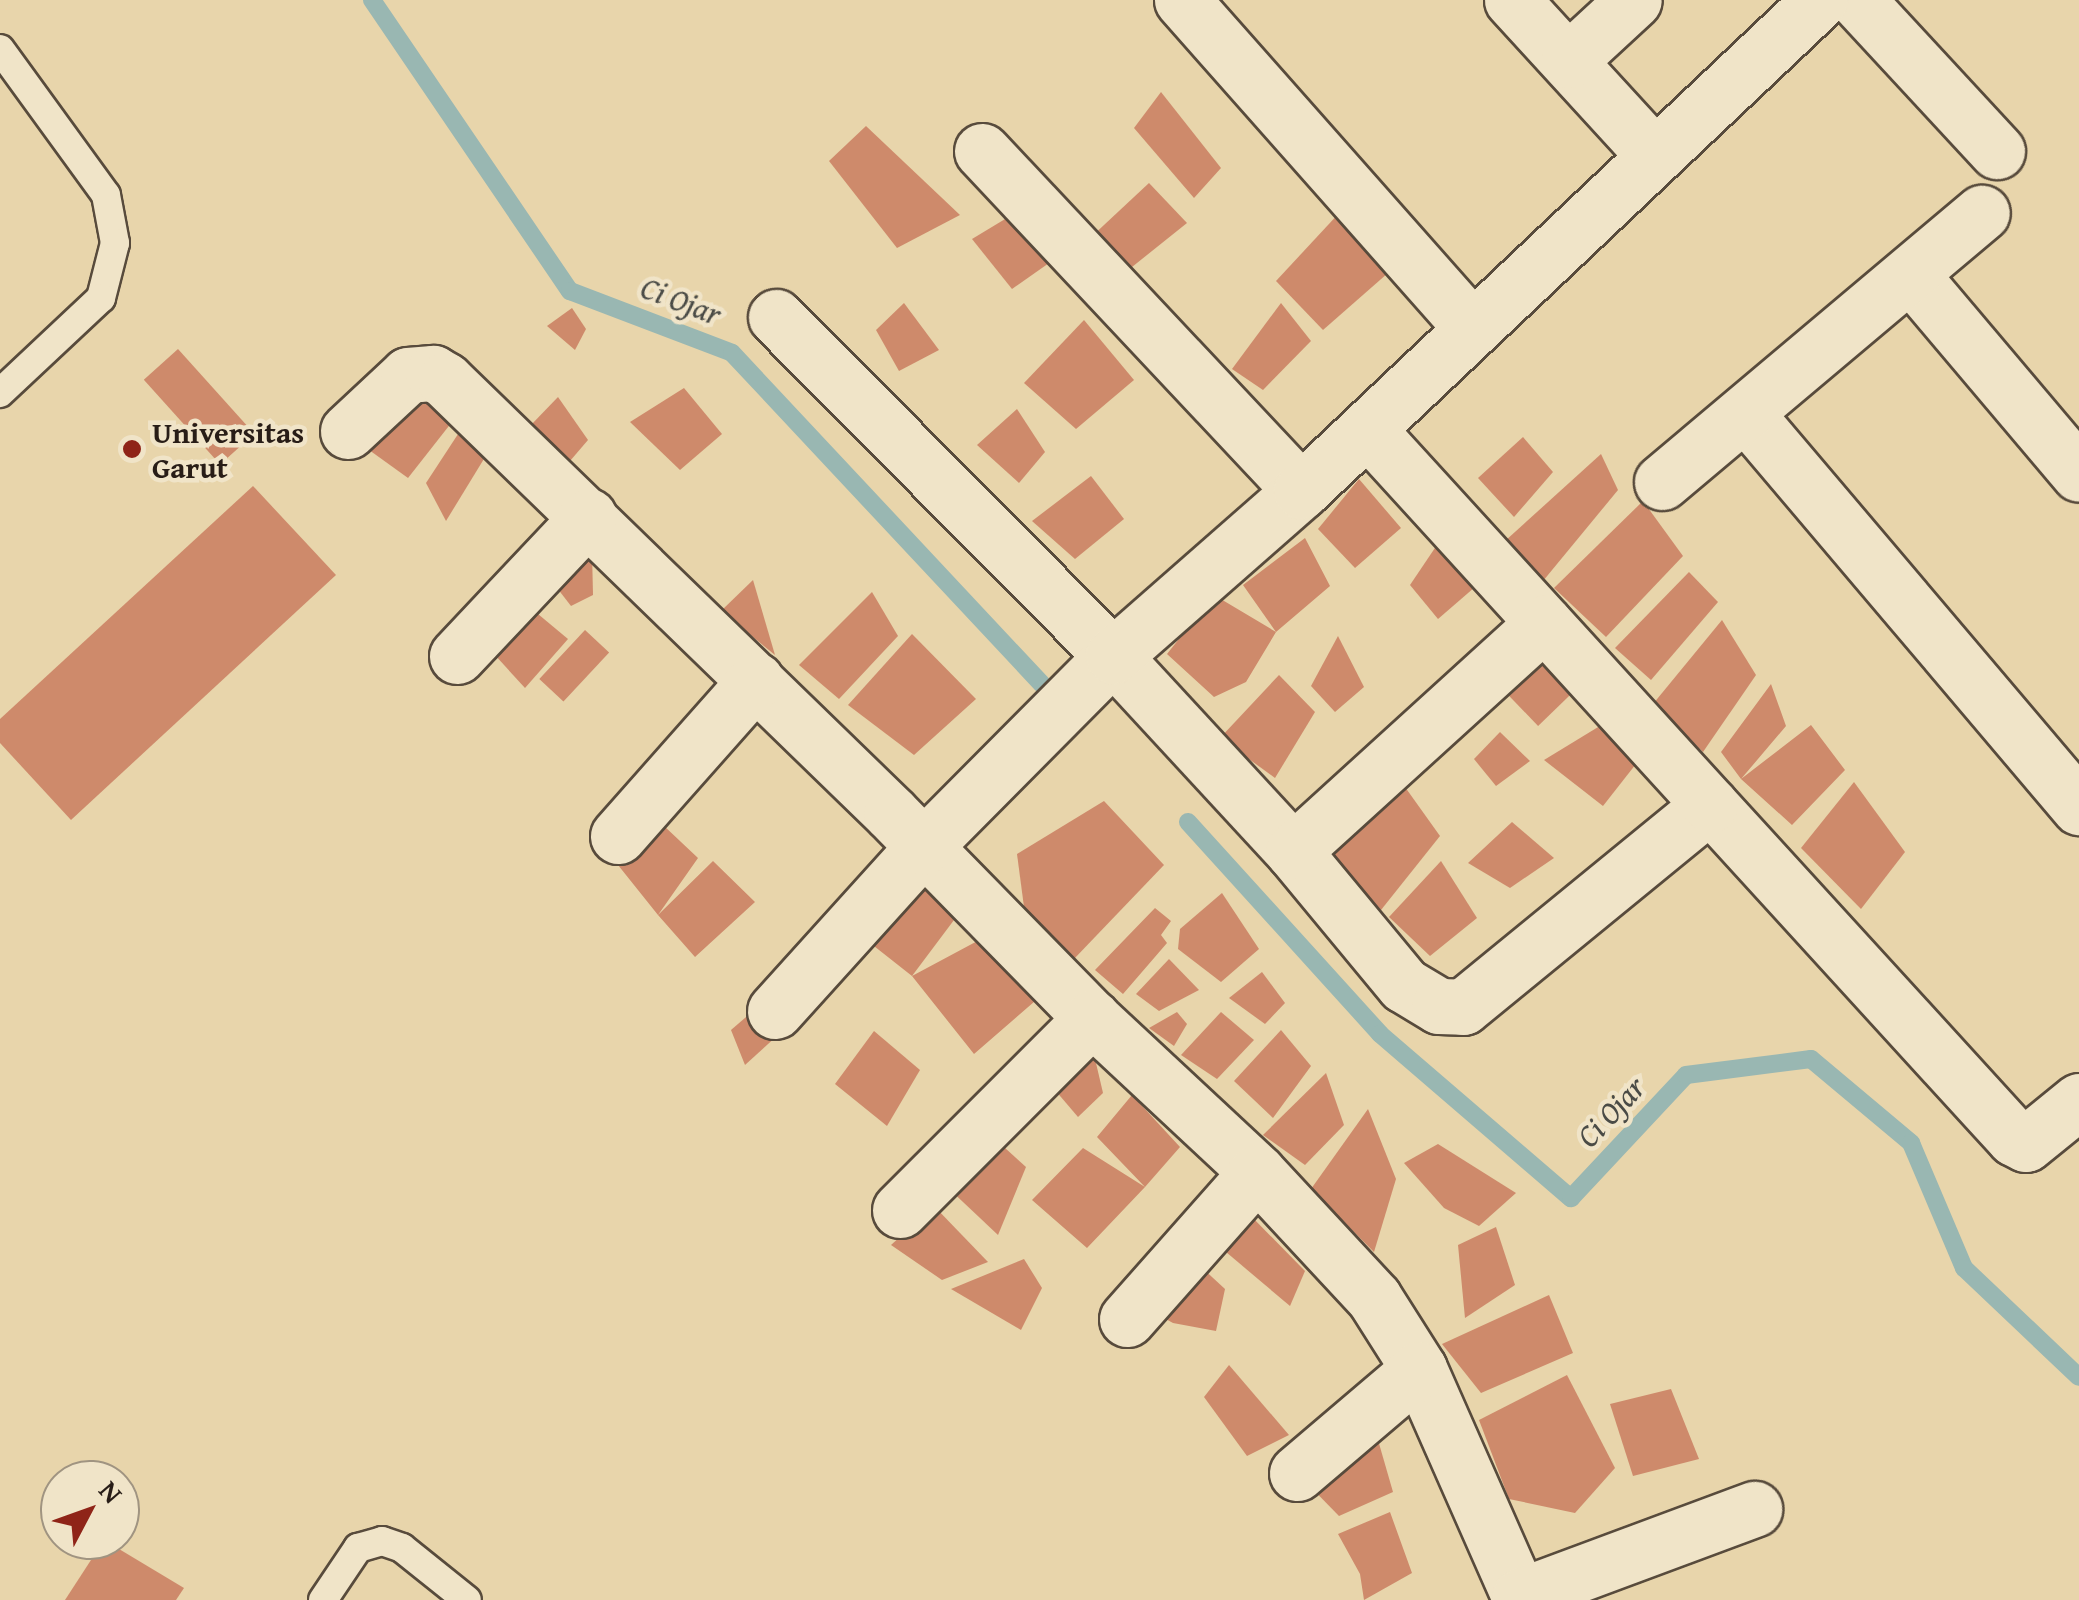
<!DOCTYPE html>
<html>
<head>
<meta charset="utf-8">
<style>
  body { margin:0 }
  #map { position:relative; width:2079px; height:1600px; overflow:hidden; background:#e8d5ab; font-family:"Gentium Book Plus",serif }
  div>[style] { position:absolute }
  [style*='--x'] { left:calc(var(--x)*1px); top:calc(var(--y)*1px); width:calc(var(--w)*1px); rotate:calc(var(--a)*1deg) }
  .stream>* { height:18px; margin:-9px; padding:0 9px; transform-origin:9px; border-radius:9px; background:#99b7b2 }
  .building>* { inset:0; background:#ce8a6b; transform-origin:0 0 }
  .roads { filter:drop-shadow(2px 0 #584b3c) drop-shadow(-2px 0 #584b3c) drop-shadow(0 2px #584b3c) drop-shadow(0 -2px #584b3c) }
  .lane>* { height:28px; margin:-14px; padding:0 14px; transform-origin:14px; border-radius:14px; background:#f0e4c8 }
  .street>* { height:55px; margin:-27.5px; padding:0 27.5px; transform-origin:27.5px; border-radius:27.5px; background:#f0e4c8 }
  .dots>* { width:28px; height:28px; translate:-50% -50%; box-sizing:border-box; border:5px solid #f0e4c8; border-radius:50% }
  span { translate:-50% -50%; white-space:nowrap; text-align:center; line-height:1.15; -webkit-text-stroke:9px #f0e4c8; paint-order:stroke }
  .poi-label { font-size:30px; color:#281d17; font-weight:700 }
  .left { translate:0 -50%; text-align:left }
  .water-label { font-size:32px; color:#4a4b46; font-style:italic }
  .north { position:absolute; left:40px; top:1460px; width:100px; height:100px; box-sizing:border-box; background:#f0e4c8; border:2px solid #a09481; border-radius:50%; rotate:49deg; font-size:28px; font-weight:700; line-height:40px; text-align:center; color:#281d17 }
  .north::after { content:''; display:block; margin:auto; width:35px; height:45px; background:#8f2418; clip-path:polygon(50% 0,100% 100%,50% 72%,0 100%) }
</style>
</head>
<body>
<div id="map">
  <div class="stream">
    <i style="--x:372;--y:0;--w:352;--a:55.8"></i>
    <i style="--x:570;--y:291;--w:173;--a:20.9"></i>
    <i style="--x:732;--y:353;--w:453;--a:46.9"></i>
    <i style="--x:1188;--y:822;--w:286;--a:47.8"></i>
    <i style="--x:1380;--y:1034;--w:252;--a:40.7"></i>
    <i style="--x:1571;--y:1198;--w:168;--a:-46.9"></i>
    <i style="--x:1686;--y:1075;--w:126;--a:-7.3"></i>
    <i style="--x:1811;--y:1059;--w:131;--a:40"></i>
    <i style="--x:1911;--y:1143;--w:136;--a:67"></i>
    <i style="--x:1964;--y:1268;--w:158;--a:43.5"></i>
  </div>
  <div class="building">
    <i style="clip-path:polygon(1161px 92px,1221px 168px,1194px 198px,1134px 128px)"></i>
    <i style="clip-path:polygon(866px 126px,960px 215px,897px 248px,829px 161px)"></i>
    <i style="clip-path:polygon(1149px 183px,1187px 223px,1127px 271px,1089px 239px)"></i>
    <i style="clip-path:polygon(1020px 210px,1059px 256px,1012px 289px,972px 239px)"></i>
    <i style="clip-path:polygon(1341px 211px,1388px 273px,1323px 330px,1276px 281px)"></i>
    <i style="clip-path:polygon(904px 303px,939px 350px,899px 371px,876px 330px)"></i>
    <i style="clip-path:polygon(1281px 303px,1311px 341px,1263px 390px,1232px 369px)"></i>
    <i style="clip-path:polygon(572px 308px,586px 329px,575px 350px,547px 326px)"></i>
    <i style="clip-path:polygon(1084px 320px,1134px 380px,1076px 429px,1024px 383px)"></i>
    <i style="left:178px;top:349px;width:114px;height:46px;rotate:48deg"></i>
    <i style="clip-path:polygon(419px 385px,452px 422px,408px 478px,358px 442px)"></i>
    <i style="clip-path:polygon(684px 388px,722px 434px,680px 470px,630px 422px)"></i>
    <i style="clip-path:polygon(558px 397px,588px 440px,570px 461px,530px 426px)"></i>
    <i style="clip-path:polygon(1017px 409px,1045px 452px,1019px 483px,977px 445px)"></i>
    <i style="clip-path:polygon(462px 428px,490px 449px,446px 521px,426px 483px)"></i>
    <i style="clip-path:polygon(1523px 437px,1553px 472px,1514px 517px,1478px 478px)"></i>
    <i style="clip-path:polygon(1601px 454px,1618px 490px,1543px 581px,1505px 541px)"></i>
    <i style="clip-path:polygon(1091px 476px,1124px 519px,1075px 559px,1032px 521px)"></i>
    <i style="clip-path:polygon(1359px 479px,1401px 528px,1355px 568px,1318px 529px)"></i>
    <i style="clip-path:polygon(253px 486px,336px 575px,71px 820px,0 743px,0 719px)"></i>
    <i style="clip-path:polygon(1643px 501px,1683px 556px,1606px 637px,1554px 588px)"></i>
    <i style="clip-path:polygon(1305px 538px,1330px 586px,1276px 632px,1246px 682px,1214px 697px,1167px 654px,1214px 595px,1276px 632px,1243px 585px)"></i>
    <i style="clip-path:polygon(1441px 539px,1475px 587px,1438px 619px,1410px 585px)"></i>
    <i style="clip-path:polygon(592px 552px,593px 595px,571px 606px,547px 575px)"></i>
    <i style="clip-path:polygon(1689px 572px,1718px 602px,1651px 680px,1615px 648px)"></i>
    <i style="clip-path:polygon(753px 580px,775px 655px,721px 611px)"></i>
    <i style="clip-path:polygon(872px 592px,898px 636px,839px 699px,799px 665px)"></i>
    <i style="clip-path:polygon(532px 609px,568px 639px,525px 688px,483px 642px)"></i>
    <i style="clip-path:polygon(1722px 620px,1756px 675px,1703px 752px,1653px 704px)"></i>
    <i style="left:585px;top:630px;width:33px;height:67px;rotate:43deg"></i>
    <i style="clip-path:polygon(912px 634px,976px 699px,914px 755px,848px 705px)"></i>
    <i style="clip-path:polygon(1338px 636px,1364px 687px,1335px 712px,1311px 686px)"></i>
    <i style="left:1538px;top:651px;width:54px;height:52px;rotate:46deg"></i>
    <i style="clip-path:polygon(1279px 675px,1315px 712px,1275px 778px,1220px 738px)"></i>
    <i style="clip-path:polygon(1771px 684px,1786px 726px,1741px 779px,1811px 725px,1845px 770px,1792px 825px,1741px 779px,1721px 752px)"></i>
    <i style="clip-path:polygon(1608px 721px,1643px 755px,1603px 806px,1544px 760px)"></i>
    <i style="clip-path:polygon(1500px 732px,1530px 761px,1496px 786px,1474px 759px)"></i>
    <i style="clip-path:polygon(1854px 782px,1905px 852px,1861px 909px,1801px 848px)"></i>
    <i style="clip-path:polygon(1405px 787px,1440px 836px,1381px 910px,1325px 851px)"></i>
    <i style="clip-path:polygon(1104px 801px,1164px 865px,1073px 960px,1024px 907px,1017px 854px)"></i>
    <i style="clip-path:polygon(1512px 822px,1554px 858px,1510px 888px,1468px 863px)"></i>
    <i style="clip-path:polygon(663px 825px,698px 858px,658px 915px,713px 861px,755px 902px,695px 957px,658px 915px,618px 865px)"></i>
    <i style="clip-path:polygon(1441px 861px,1477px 918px,1430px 956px,1389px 917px)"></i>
    <i style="clip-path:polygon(926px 869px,960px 912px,912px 976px,983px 938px,1042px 995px,974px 1054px,912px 976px,860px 935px)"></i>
    <i style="clip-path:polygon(1222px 893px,1259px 949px,1221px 982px,1178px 949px,1180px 929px)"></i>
    <i style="clip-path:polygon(1155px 908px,1171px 921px,1161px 935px,1167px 943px,1123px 994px,1095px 970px)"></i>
    <i style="clip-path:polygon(1169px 959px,1199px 990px,1159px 1011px,1136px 994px)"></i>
    <i style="clip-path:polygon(1262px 972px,1285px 1003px,1265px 1024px,1229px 998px)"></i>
    <i style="clip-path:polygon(760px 1005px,778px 1035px,745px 1065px,731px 1030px)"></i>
    <i style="clip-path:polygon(1177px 1012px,1187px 1024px,1174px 1046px,1149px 1028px)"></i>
    <i style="clip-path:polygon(1221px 1012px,1254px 1040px,1217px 1079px,1181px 1055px)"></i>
    <i style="clip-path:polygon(1281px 1030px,1311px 1066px,1273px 1118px,1234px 1081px)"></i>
    <i style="clip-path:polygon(874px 1031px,920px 1070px,887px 1126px,835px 1084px)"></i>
    <i style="clip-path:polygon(1092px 1046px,1103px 1093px,1078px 1117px,1049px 1083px)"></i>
    <i style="clip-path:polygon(1326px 1073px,1344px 1125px,1305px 1165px,1263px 1135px)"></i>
    <i style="clip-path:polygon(1132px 1095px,1180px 1147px,1145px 1187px,1087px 1248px,1032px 1200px,1083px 1148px,1145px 1187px,1097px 1137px)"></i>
    <i style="clip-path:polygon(1368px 1109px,1396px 1179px,1374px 1252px,1311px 1189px)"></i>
    <i style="clip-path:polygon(994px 1138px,1026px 1167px,998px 1235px,945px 1185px)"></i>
    <i style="clip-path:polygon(1438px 1144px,1516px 1193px,1479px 1226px,1444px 1208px,1404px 1163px)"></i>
    <i style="clip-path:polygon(934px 1206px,988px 1262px,942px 1280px,891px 1245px)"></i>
    <i style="clip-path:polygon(1251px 1216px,1305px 1271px,1290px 1306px,1226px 1252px)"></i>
    <i style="clip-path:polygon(1496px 1227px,1515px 1285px,1465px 1318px,1458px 1245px)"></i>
    <i style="clip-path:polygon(1186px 1253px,1225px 1289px,1216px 1331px,1173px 1323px,1153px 1312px)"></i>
    <i style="clip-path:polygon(1024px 1259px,1042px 1288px,1021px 1330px,951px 1289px)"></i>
    <i style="clip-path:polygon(1549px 1295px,1573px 1353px,1481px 1393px,1442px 1344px)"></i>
    <i style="clip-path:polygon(1229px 1365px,1289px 1435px,1247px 1456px,1204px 1397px)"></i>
    <i style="clip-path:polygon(1567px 1375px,1615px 1468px,1575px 1513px,1509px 1499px,1479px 1420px)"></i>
    <i style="clip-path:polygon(1671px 1389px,1699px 1459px,1633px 1476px,1610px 1404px)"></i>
    <i style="clip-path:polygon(1378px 1440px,1393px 1492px,1339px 1516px,1297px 1473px)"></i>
    <i style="clip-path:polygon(1390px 1512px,1412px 1573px,1364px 1600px,1360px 1574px,1338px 1534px)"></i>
    <i style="clip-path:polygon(104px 1540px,184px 1588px,176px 1600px,65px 1600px)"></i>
  </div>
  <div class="roads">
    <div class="lane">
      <i style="--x:0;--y:49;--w:180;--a:54"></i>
      <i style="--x:106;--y:195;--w:49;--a:79.4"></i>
      <i style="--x:115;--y:243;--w:57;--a:104.3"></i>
      <i style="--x:101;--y:298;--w:139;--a:136.8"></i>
      <i style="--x:323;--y:1600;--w:63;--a:-56.1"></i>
      <i style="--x:358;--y:1548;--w:25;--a:-16"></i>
      <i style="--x:382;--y:1541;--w:21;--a:19"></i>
      <i style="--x:402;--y:1548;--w:83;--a:38.7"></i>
    </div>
    <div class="street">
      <i style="--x:1182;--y:0;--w:438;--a:48.5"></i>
      <i style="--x:1512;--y:0;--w:210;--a:47.5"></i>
      <i style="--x:1857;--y:0;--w:206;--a:47.2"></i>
      <i style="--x:1569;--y:60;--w:88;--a:-42.7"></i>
      <i style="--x:982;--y:151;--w:466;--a:46.8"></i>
      <i style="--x:1911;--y:275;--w:260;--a:49.8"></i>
      <i style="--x:776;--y:317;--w:478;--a:45.2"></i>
      <i style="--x:1113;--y:656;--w:265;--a:47.3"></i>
      <i style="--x:1293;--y:851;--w:174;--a:50.4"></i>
      <i style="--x:1404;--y:985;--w:41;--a:31"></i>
      <i style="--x:1439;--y:1006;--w:24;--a:2"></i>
      <i style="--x:1463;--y:1007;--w:319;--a:-39.3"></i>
      <i style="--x:1710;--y:805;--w:451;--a:47.6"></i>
      <i style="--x:2014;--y:1138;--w:13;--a:27"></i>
      <i style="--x:2026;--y:1144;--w:68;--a:-39.1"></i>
      <i style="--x:1745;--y:413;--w:517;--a:49.71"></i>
      <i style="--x:1367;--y:429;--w:509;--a:47.63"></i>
      <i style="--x:348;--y:431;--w:82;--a:-43"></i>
      <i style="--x:408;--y:375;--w:25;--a:-5"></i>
      <i style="--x:433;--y:373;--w:14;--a:30"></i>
      <i style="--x:445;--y:380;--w:622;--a:44.15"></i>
      <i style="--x:891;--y:813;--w:287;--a:45.6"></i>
      <i style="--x:1092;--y:1018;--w:226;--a:43"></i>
      <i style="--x:1257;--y:1172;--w:172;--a:47.1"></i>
      <i style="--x:1374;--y:1298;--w:84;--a:57.6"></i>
      <i style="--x:1419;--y:1369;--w:253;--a:66.2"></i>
      <i style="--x:1662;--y:482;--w:418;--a:-40.1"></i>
      <i style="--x:457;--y:656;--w:192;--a:-46.7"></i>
      <i style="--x:618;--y:836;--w:208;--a:-48.5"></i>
      <i style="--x:1293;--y:851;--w:339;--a:-42.3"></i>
      <i style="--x:775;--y:1011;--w:221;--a:-47.9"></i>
      <i style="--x:923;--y:847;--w:269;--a:-45.2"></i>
      <i style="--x:1113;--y:656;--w:250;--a:-41.3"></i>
      <i style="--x:1301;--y:491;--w:714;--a:-43.41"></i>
      <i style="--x:900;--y:1210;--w:272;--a:-45"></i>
      <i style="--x:1127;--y:1319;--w:196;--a:-48.5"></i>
      <i style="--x:1297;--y:1473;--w:160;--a:-40.4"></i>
      <i style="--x:1520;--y:1596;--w:250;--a:-20.4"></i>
    </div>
  </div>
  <div class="dots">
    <i style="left:132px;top:449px;background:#8f2418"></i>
  </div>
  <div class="poi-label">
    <span class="left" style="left:152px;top:449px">Universitas<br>Garut</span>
  </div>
  <div class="water-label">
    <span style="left:681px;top:301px;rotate:21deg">Ci Ojar</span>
    <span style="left:1611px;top:1112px;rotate:-47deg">Ci Ojar</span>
  </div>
  <div class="north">N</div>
</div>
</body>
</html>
